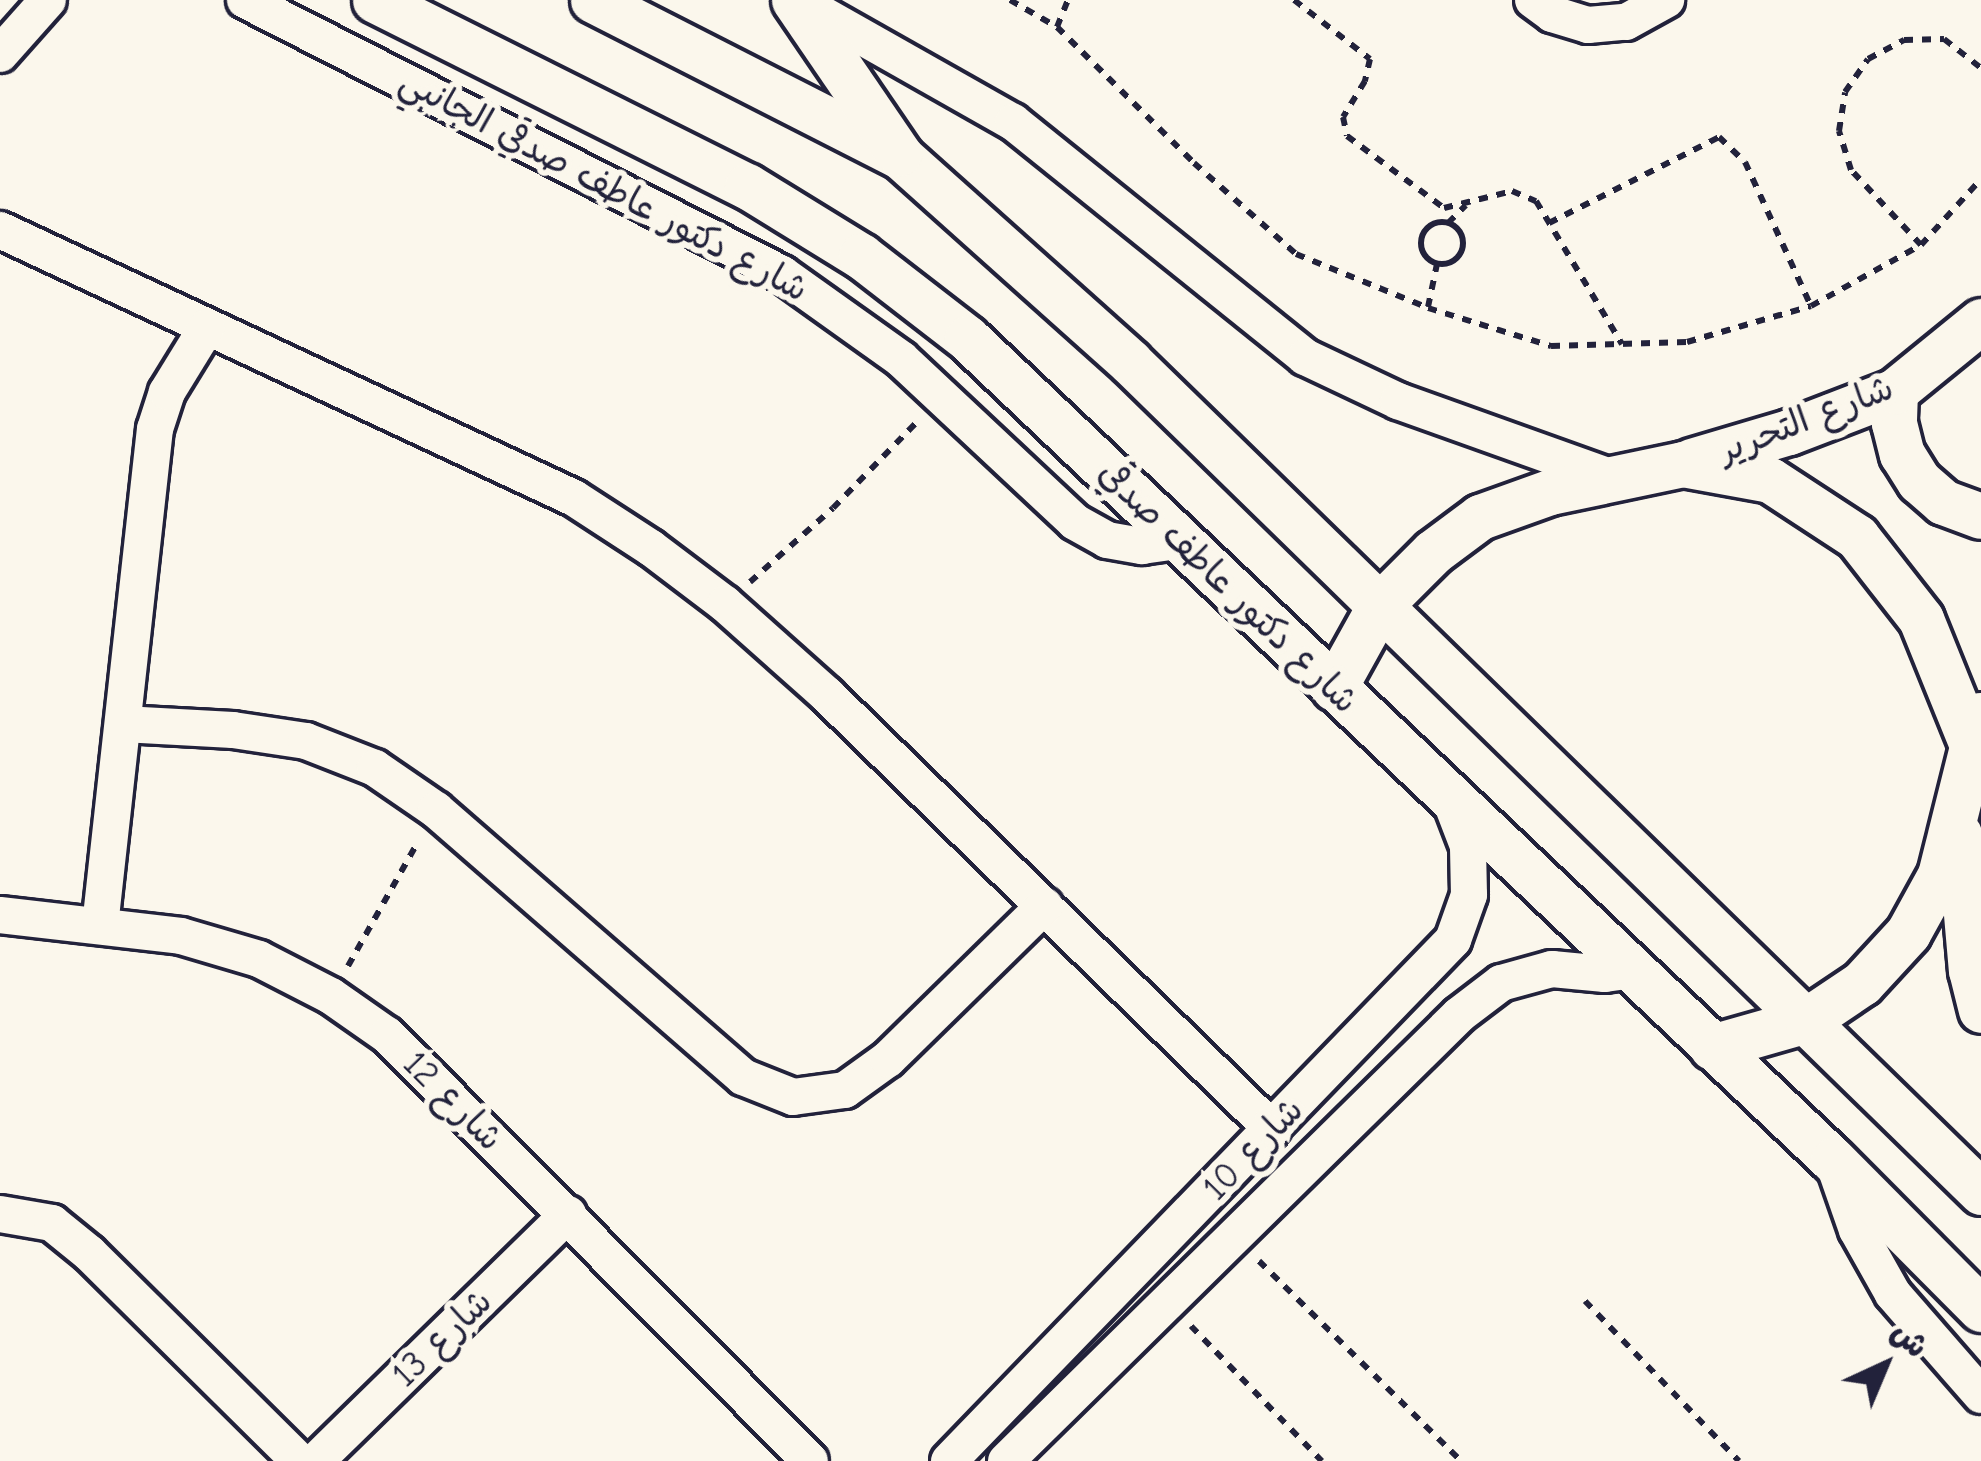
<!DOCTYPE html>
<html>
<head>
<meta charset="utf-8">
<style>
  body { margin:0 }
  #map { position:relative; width:1981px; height:1461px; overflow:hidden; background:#fbf7ec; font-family:"Comic Neue","Playpen Sans Arabic",sans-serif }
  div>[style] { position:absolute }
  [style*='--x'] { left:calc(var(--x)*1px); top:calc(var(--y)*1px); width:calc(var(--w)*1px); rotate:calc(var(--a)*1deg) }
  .path>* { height:6px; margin-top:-3px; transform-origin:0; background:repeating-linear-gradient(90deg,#22223b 0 9px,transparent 0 18px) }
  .path>.ring { margin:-3px; padding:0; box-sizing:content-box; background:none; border:6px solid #22223b; border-radius:50% }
  .roads { filter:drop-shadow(3px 0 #22223b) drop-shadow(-3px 0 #22223b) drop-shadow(0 3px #22223b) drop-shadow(0 -3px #22223b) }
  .minor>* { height:36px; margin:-18px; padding:0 18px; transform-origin:18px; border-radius:18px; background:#fbf7ec }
  .tertiary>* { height:45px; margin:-22.5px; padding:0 22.5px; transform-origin:22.5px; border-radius:22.5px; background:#fbf7ec }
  span { translate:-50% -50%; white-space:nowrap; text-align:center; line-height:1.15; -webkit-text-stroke:12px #fbf7ec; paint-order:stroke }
  .street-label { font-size:36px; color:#22223b }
  .north { position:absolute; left:1825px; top:1305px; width:120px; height:120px; -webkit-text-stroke:9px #fbf7ec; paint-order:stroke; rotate:44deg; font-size:33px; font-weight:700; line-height:48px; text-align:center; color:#22223b }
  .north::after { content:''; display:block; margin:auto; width:42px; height:54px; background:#22223b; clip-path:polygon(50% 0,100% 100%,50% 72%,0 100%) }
</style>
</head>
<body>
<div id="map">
  <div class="path">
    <i style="--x:1010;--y:0;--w:54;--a:29.9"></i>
    <i style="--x:1057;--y:27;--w:193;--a:44.8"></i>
    <i style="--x:1194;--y:163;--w:137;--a:41.7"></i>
    <i style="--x:1296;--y:254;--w:143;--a:22.2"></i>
    <i style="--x:1428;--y:308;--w:129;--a:17.2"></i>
    <i style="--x:1551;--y:346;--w:136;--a:-1.7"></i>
    <i style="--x:1687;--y:342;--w:129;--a:-16.2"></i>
    <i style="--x:1811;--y:306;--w:126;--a:-29"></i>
    <i style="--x:1921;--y:245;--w:89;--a:-47.7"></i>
    <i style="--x:1294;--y:0;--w:96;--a:37.8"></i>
    <i style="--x:1370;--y:59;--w:23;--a:103"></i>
    <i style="--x:1365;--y:81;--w:42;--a:121.4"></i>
    <i style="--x:1343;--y:117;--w:19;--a:78"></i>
    <i style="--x:1347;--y:136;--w:121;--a:36.6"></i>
    <i style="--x:1444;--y:208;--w:70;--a:-14"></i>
    <i style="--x:1512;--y:191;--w:26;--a:23"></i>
    <i style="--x:1536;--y:201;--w:167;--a:59"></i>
    <i style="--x:1057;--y:27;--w:29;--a:-68"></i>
    <i class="ring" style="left:1421px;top:222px;width:36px;height:36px"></i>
    <i style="--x:1448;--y:223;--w:25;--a:-45"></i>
    <i style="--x:1549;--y:223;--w:191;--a:-26.8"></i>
    <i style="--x:1719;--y:137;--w:36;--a:44"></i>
    <i style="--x:1745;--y:162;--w:158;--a:65.4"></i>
    <i style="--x:1921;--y:245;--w:103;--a:-133"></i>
    <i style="--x:1851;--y:170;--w:41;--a:-107.1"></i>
    <i style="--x:1839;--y:131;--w:39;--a:-81"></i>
    <i style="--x:1845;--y:92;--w:40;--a:-55.1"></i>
    <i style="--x:1868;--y:59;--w:41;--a:-27.8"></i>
    <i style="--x:1904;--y:40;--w:40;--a:-1.4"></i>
    <i style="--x:1944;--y:39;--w:47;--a:38.1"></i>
    <i style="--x:1428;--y:307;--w:44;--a:-78.2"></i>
    <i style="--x:750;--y:582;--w:111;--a:-41.7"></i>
    <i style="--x:833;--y:508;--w:122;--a:-45.7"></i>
    <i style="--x:348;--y:966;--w:142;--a:-60.6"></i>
    <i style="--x:1259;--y:1261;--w:284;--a:44.7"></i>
    <i style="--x:1585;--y:1301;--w:222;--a:46.1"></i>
    <i style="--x:1191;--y:1326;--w:188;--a:45.9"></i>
  </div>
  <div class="roads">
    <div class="minor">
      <i style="--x:245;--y:0;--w:603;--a:27.03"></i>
      <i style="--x:782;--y:274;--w:146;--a:35.5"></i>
      <i style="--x:901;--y:359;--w:238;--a:43.1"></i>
      <i style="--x:1075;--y:522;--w:37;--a:29"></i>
      <i style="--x:1107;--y:540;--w:36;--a:10"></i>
      <i style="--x:1142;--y:546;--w:36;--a:-8"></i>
      <i style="--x:797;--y:0;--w:248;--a:29.5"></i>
      <i style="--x:1013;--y:122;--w:375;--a:38.8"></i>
      <i style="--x:1305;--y:357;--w:103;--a:25.3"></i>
      <i style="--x:1398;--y:401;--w:225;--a:19.7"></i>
      <i style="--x:1533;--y:0;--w:24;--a:36"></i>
      <i style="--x:1552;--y:14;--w:38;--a:17"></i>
      <i style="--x:1588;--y:25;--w:38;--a:-5"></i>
      <i style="--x:1626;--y:22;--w:46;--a:-28.8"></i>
      <i style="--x:0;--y:54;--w:72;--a:-48.4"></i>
      <i style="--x:0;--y:230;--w:633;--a:25.03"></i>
      <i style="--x:574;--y:498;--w:92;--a:33"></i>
      <i style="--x:651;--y:548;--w:93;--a:37.1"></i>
      <i style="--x:725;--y:604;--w:137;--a:41.7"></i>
      <i style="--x:827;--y:695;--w:622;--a:44.28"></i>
      <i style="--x:123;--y:724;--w:110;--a:3.1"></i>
      <i style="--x:233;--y:730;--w:74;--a:8.6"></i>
      <i style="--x:306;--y:741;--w:74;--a:21.4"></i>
      <i style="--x:375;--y:768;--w:74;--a:34.5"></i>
      <i style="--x:436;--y:810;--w:407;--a:41"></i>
      <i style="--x:743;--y:1077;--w:54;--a:21.8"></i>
      <i style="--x:793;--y:1097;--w:52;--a:-7.7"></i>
      <i style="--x:845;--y:1090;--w:53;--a:-35.8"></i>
      <i style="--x:888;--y:1059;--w:219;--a:-44.4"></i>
      <i style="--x:0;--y:915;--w:182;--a:6.6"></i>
      <i style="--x:181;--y:936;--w:81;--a:16.4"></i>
      <i style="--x:259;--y:959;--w:81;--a:27.2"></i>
      <i style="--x:331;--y:996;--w:68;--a:34.9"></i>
      <i style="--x:387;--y:1035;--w:600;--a:45.2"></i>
      <i style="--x:100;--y:926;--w:500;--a:-83.69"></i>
      <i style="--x:155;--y:429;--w:39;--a:-72"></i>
      <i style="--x:167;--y:392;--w:76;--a:-58.4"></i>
      <i style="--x:1834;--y:1164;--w:70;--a:70.8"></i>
      <i style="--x:1857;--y:1230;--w:73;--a:60.6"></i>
      <i style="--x:1893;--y:1294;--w:134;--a:48.9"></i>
      <i style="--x:0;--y:1214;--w:53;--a:9.8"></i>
      <i style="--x:52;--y:1223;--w:48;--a:39"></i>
      <i style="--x:89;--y:1253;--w:296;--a:44.7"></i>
      <i style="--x:316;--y:1461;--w:353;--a:-44.4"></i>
      <i style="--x:949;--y:1461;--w:725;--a:-45.95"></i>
      <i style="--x:1453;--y:940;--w:48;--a:-70.4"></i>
      <i style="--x:1469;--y:895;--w:49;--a:-91.2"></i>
      <i style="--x:1468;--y:846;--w:50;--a:-111"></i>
      <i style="--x:1006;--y:1461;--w:636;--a:-44.55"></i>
      <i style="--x:1459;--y:1015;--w:53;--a:-37.3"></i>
      <i style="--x:1501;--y:983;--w:53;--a:-15.4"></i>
      <i style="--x:1552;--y:969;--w:53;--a:5.4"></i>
      <i style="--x:1605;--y:974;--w:27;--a:-8"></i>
    </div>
    <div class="tertiary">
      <i style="--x:375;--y:0;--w:416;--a:26.6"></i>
      <i style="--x:747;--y:186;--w:134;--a:31.6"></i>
      <i style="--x:861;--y:256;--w:134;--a:37.7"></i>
      <i style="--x:967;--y:338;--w:1194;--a:43.51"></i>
      <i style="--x:1833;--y:1160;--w:210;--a:45.2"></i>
      <i style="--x:593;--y:0;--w:346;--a:27"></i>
      <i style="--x:901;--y:157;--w:307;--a:41.8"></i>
      <i style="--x:1130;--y:362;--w:1189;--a:44.28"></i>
      <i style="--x:794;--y:0;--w:186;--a:55.7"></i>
      <i style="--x:1895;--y:391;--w:32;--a:92"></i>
      <i style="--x:1894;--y:423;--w:32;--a:76"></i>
      <i style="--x:1902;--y:454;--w:32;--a:58"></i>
      <i style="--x:1919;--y:481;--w:32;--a:41"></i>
      <i style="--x:1943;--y:502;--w:40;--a:20.2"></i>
      <i style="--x:1691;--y:461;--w:102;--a:-16.5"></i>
      <i style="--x:1789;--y:432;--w:114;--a:-21.1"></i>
      <i style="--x:1895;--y:391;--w:111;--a:-39.1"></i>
      <i style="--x:1334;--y:688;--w:95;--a:-61"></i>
      <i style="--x:1380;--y:605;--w:75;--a:-45"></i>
      <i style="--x:1433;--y:552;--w:59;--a:-36.7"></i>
      <i style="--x:1480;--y:517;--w:74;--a:-19.7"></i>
      <i style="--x:1550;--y:492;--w:136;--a:-11.9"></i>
      <i style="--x:1683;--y:464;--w:88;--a:10.4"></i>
      <i style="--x:1770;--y:480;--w:104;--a:33.2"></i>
      <i style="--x:1857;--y:537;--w:104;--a:52"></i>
      <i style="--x:1921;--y:619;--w:136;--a:68"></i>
      <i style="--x:1959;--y:834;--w:137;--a:85"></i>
      <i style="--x:1971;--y:970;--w:41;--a:76"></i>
      <i style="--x:1712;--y:1047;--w:99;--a:-15.9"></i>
      <i style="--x:1807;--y:1020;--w:66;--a:-33.9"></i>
      <i style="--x:1862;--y:983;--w:68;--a:-47.4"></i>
      <i style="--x:1908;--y:933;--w:66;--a:-61.1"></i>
      <i style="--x:1940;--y:875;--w:165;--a:-76"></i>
    </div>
  </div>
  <div class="street-label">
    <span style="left:604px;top:185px;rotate:28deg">شارع دكتور عاطف صدقي الجانبي</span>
    <span style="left:1806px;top:419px;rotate:-21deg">شارع التحرير</span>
    <span style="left:1228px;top:587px;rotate:44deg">شارع دكتور عاطف صدقي</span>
    <span style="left:453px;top:1101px;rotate:45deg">شارع 12</span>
    <span style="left:1253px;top:1149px;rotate:-46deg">شارع 10</span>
    <span style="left:442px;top:1338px;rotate:-44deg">شارع 13</span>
  </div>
  <div class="north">ش</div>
</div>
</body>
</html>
